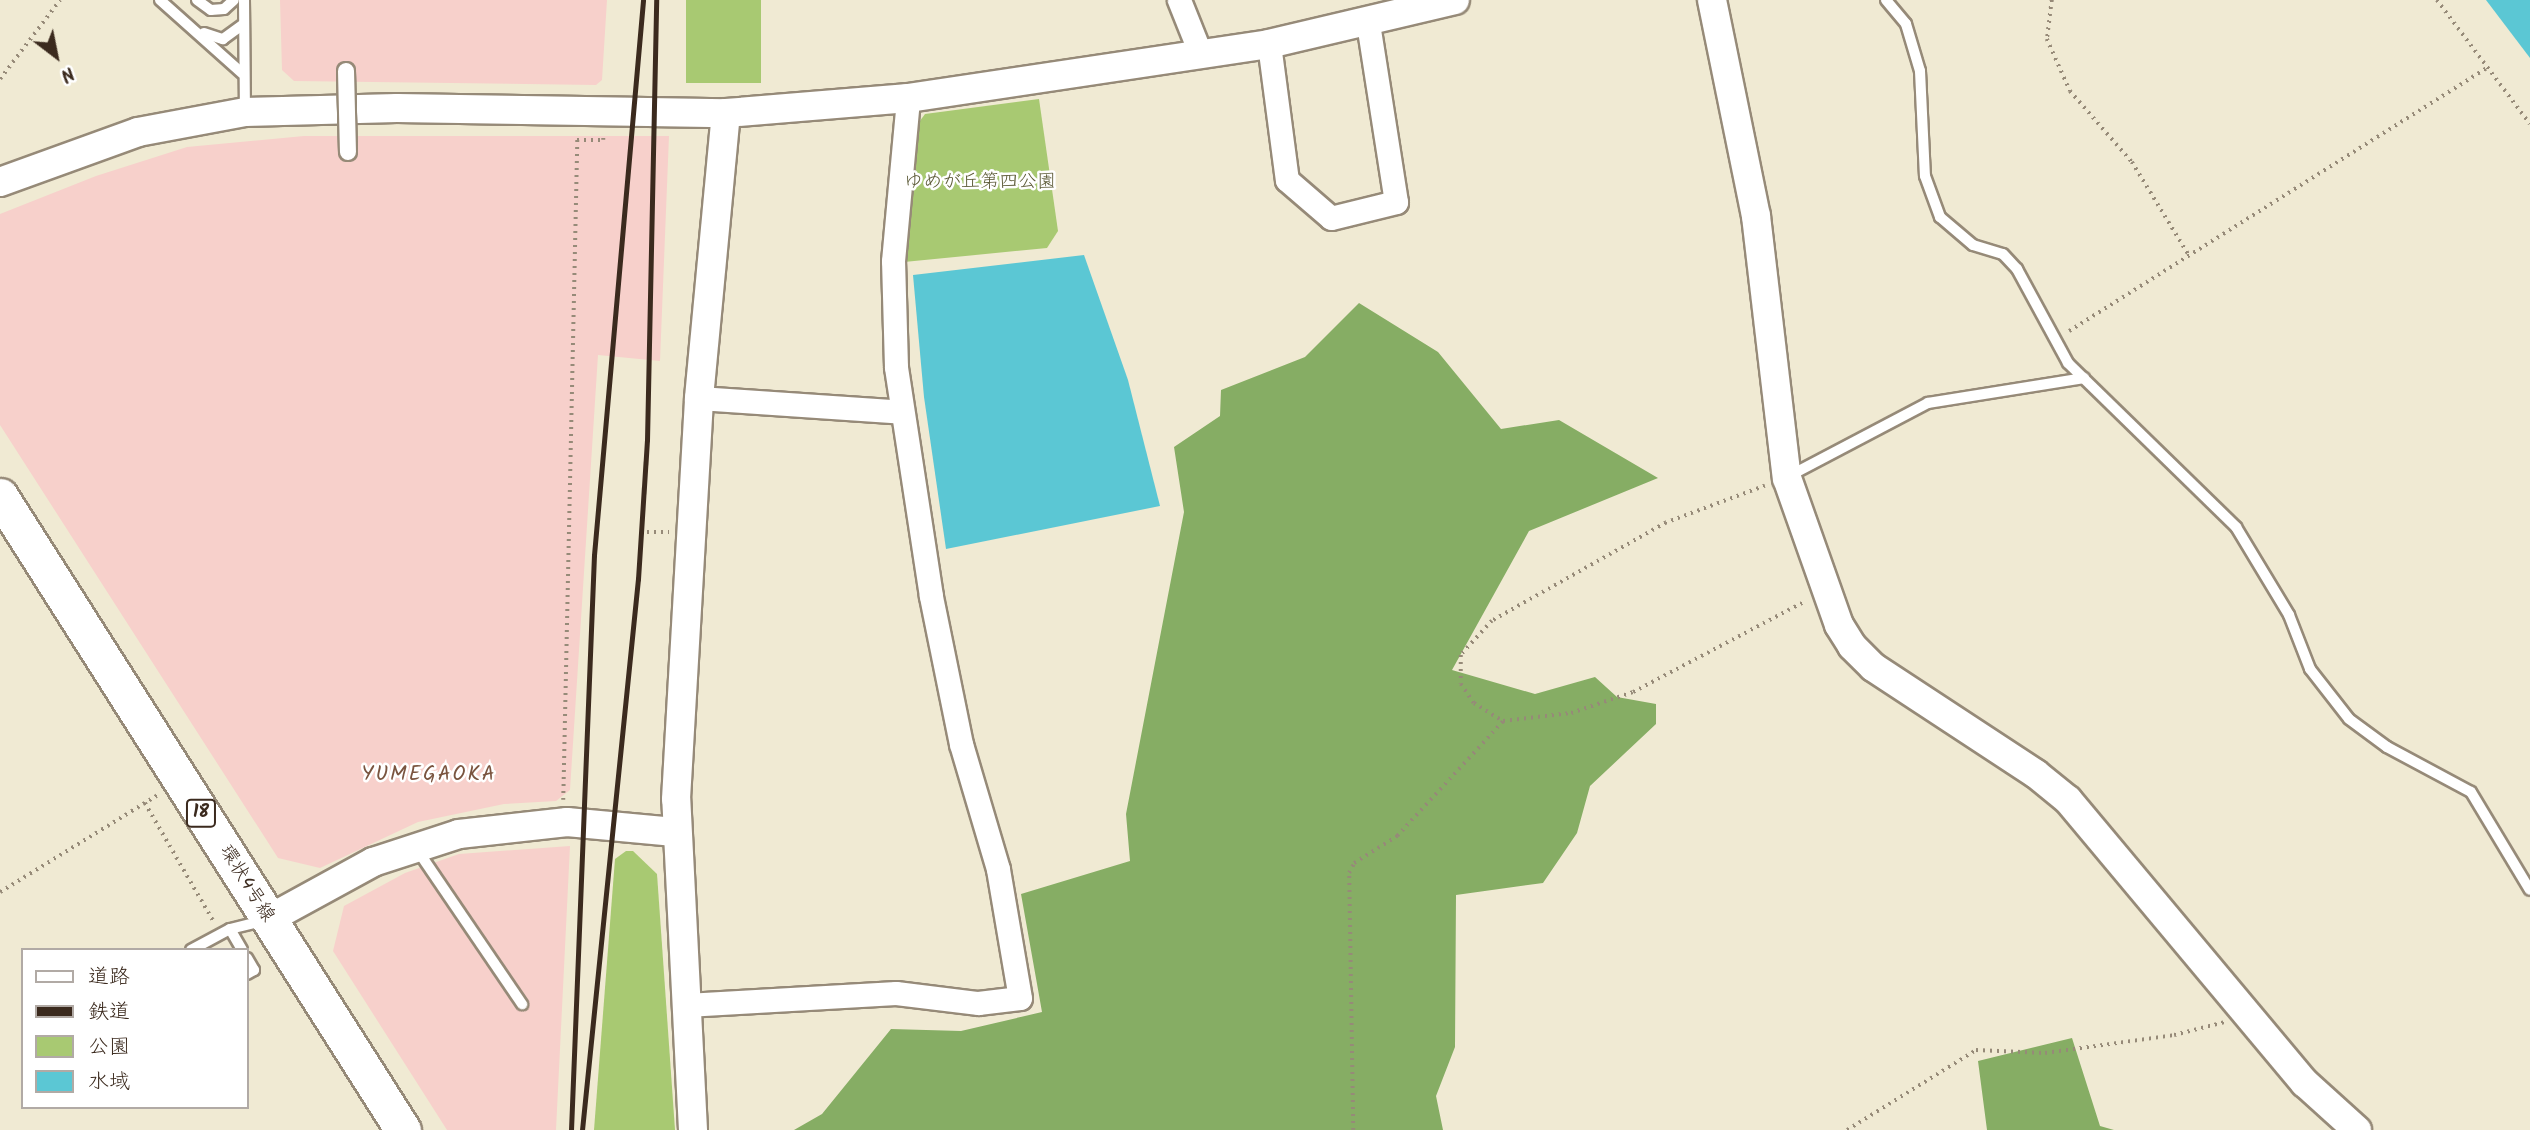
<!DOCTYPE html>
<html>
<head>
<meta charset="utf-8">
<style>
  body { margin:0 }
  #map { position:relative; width:2530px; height:1130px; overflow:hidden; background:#f0ead3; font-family:Kalam,"Klee One",sans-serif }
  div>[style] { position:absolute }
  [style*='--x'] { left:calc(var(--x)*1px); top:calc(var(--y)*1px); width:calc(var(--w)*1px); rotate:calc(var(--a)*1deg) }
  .built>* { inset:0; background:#f7d0cb }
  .green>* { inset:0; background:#a8c972; transform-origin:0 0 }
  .forest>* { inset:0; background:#86ad64 }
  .water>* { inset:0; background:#5bc7d4 }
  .path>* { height:3.5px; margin-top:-1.75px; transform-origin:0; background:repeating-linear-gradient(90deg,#968a78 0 2px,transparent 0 7px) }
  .roads { filter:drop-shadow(2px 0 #968a78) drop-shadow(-2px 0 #968a78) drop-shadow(0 2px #968a78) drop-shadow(0 -2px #968a78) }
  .service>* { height:10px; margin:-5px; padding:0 5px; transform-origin:5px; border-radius:5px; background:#fff }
  .minor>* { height:23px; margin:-11.5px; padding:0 11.5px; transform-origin:11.5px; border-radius:11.5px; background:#fff }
  .tertiary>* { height:28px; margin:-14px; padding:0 14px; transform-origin:14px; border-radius:14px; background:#fff }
  .primary>* { height:35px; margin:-17.5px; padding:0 17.5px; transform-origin:17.5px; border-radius:17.5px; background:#fff }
  .rail>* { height:5px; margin:-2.5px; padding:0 2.5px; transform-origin:2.5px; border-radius:2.5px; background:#3b2a1e }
  .bridges { filter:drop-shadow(2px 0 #968a78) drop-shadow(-2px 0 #968a78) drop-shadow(0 2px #968a78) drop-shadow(0 -2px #968a78) }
  .pedestrian-bridge>* { height:16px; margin:-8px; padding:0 8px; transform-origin:8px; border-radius:8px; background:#fff }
  span { translate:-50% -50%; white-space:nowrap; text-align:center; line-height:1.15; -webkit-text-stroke:5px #fff; paint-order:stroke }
  .shield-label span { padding:2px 5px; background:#fff; border:2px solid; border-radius:5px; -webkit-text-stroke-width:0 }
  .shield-label { font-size:18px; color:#3b2a1e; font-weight:700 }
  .park-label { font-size:19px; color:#5c5a37 }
  .street-label { font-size:19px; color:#3b2a1e }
  .neighbourhood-label { font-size:21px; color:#7a543f; letter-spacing:2px }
  .legend { position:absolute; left:21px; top:948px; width:228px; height:161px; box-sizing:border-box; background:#fff; border:2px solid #b1aaa5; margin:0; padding:9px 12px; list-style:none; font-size:21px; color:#3b2a1e }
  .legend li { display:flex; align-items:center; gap:14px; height:35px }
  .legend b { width:35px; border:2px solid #b1aaa5 }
  .north { position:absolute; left:21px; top:21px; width:70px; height:70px; -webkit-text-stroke:5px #fff; paint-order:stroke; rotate:148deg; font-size:19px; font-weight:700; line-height:28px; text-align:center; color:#3b2a1e }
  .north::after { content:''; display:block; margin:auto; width:24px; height:32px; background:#3b2a1e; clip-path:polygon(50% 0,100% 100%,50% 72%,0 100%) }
</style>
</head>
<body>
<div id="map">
  <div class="built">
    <i style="clip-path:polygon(280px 0,607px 0,602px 80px,596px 85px,294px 81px,282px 70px)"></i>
    <i style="clip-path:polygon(304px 136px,669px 136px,660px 361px,598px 355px,570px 790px,556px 801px,504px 804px,418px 822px,320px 868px,278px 858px,0 425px,0 214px,96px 176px,187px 147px)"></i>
    <i style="clip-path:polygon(570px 846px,556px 1130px,447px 1130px,333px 951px,344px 906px,405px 873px,459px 854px)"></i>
  </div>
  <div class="green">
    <i style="left:686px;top:0;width:75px;height:83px"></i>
    <i style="clip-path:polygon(1039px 99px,1058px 231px,1047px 248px,904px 262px,914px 129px,925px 114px)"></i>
    <i style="clip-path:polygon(626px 851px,633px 851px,657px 874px,675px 1130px,594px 1130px,615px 859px)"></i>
  </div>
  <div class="forest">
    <i style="clip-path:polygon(1359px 303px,1438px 352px,1501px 429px,1559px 420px,1658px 478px,1529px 531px,1452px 670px,1535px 694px,1595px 677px,1617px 697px,1656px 704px,1656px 724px,1590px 786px,1577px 833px,1543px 883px,1456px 895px,1455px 1047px,1436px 1096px,1443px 1130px,794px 1130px,822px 1114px,891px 1029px,961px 1031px,1042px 1012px,1021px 894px,1130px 861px,1126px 814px,1184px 512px,1174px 447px,1220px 416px,1221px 390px,1305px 357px)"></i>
    <i style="clip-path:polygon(2072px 1038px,2100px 1126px,2114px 1130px,1987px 1130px,1978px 1061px)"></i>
  </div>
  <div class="water">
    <i style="clip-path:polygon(2486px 0,2530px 0,2530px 58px)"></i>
    <i style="clip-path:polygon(1084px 255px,1128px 380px,1160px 506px,946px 549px,924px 397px,913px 275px)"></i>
  </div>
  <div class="path">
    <i style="--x:2052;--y:0;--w:39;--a:97"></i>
    <i style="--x:2047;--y:39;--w:57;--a:66.1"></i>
    <i style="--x:2070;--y:91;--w:94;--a:48.9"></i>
    <i style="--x:2132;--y:162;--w:111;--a:58.6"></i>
    <i style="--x:2437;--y:0;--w:155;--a:53.1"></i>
    <i style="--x:0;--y:79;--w:99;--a:-52.8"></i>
    <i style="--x:2069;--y:331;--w:495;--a:-32.2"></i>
    <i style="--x:1765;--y:486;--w:106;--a:159.5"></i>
    <i style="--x:1666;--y:523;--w:200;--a:150.6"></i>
    <i style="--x:1492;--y:621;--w:46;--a:132.4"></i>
    <i style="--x:1461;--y:655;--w:29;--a:90"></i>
    <i style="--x:1461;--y:684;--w:23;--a:56"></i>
    <i style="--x:1474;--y:703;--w:34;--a:32"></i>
    <i style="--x:1503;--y:721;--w:68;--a:-6.7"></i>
    <i style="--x:1571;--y:713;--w:65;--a:-18.7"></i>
    <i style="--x:1633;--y:692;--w:193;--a:-27.8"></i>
    <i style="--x:647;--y:532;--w:22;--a:0"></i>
    <i style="--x:563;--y:800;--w:660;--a:-88.78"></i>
    <i style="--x:577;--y:140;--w:26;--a:0"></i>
    <i style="--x:603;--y:140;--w:6;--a:-90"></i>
    <i style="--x:145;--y:803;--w:138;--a:59.9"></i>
    <i style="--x:0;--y:892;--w:187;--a:-31.6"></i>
    <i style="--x:1353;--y:1130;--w:257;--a:-90.9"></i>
    <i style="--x:1349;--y:873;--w:11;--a:-63"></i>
    <i style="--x:1354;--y:863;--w:51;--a:-32.1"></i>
    <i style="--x:1397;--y:836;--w:156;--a:-47.3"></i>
    <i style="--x:1847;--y:1130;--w:152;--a:-31.8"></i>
    <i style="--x:1976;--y:1050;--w:69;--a:2.5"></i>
    <i style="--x:2045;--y:1053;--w:130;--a:-7.9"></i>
    <i style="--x:2174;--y:1035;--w:53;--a:-14.3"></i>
  </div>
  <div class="roads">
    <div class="service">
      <i style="--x:160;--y:0;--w:110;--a:41.7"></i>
      <i style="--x:197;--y:0;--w:17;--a:36"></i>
      <i style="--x:211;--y:10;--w:13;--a:-4"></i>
      <i style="--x:224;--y:9;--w:13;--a:-42"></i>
      <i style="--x:244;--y:0;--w:112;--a:89.5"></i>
      <i style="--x:1886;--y:0;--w:31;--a:50"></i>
      <i style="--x:1906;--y:24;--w:49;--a:73.4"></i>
      <i style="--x:1920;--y:71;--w:105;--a:87.3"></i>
      <i style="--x:1925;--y:176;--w:44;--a:69.9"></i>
      <i style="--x:1940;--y:217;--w:43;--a:40.3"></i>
      <i style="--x:1973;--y:245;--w:31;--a:17"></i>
      <i style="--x:2003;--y:254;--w:21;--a:47"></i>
      <i style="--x:2017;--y:269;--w:107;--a:61.5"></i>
      <i style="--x:2068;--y:363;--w:235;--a:44.3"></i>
      <i style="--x:2236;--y:527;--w:103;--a:58.9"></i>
      <i style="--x:2289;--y:615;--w:58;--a:68.7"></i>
      <i style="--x:2310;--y:669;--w:63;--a:52"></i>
      <i style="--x:2349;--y:719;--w:47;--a:36.4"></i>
      <i style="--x:2387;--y:747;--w:95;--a:28.2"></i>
      <i style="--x:2471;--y:792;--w:114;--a:59"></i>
      <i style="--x:204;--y:33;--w:20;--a:18"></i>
      <i style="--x:223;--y:39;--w:26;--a:-36"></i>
      <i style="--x:1789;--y:476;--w:157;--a:-27.7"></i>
      <i style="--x:1928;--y:403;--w:158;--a:-9.1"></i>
      <i style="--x:416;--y:848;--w:189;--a:55.8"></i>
      <i style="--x:230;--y:929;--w:24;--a:60"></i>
      <i style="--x:191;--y:950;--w:44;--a:-28.3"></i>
      <i style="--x:230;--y:929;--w:34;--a:-14"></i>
      <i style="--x:247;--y:958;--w:14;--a:60"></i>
      <i style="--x:254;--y:970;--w:8;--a:150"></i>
    </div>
    <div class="minor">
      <i style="--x:1179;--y:0;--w:59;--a:68.2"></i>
      <i style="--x:1269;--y:44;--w:137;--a:82.5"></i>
      <i style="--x:1287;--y:180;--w:58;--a:40.8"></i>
      <i style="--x:1331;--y:218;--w:67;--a:-13.8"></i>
      <i style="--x:1396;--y:202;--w:180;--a:-98.9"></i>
      <i style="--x:699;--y:398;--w:203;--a:3.9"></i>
      <i style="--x:686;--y:1005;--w:210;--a:-3.3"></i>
      <i style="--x:896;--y:993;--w:83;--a:7"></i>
      <i style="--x:978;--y:1003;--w:42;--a:-6.8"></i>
      <i style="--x:1020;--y:998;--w:131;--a:-99.7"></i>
      <i style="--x:998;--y:869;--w:130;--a:-106.5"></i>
      <i style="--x:961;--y:744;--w:151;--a:-101.5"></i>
      <i style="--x:931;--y:596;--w:232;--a:-98.7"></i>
      <i style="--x:896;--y:367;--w:106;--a:-91.6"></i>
      <i style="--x:893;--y:261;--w:164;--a:-84.7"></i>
    </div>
    <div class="tertiary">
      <i style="--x:1712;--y:0;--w:220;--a:78.5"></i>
      <i style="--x:1756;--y:216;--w:264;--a:83.3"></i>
      <i style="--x:1787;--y:478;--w:156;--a:70.5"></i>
      <i style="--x:1839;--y:625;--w:25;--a:58"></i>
      <i style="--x:1852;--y:646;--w:30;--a:45"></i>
      <i style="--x:1873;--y:667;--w:195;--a:33.3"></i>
      <i style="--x:2036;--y:774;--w:41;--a:39.1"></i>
      <i style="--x:2068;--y:800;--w:369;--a:50.1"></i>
      <i style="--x:2305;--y:1083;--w:70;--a:42.1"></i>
      <i style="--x:0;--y:182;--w:147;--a:-19.9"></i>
      <i style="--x:138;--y:132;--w:109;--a:-10.6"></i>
      <i style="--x:245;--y:112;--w:152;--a:-1.5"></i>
      <i style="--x:397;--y:108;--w:329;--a:0.9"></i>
      <i style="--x:726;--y:113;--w:183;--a:-4.7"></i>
      <i style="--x:908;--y:98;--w:365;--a:-8.5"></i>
      <i style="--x:1269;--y:44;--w:191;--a:-13.3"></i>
      <i style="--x:269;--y:919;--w:119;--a:-28.7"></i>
      <i style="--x:373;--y:862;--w:90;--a:-18"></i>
      <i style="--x:459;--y:834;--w:109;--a:-6.3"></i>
      <i style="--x:567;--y:822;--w:108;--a:5.3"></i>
      <i style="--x:693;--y:1130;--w:331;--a:-92.9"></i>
      <i style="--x:676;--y:799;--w:402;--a:-86.7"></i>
      <i style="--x:699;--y:398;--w:286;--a:-84.6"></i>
    </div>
    <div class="primary">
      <i style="--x:0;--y:496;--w:751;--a:57.56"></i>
    </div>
  </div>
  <div class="rail">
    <i style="--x:571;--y:1130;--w:575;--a:-87.71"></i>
    <i style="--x:594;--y:555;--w:557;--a:-84.95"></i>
    <i style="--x:582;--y:1130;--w:554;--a:-84.2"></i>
    <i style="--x:638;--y:579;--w:139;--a:-86.3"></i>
    <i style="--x:647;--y:440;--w:440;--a:-88.8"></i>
  </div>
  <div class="bridges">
    <div class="pedestrian-bridge">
      <i style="--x:346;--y:71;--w:81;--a:88.6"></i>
    </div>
  </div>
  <div class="shield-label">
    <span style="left:201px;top:813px">18</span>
  </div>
  <div class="park-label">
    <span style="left:980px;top:183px">ゆめが丘第四公園</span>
  </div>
  <div class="street-label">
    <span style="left:246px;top:884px;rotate:58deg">環状4号線</span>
  </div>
  <div class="neighbourhood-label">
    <span style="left:429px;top:775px">YUMEGAOKA</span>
  </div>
  <ul class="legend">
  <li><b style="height:9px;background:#fff"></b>道路</li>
  <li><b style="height:9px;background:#3b2a1e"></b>鉄道</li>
  <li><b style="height:19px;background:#a8c972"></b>公園</li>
  <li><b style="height:19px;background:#5bc7d4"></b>水域</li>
  </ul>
  <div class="north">N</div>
</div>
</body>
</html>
